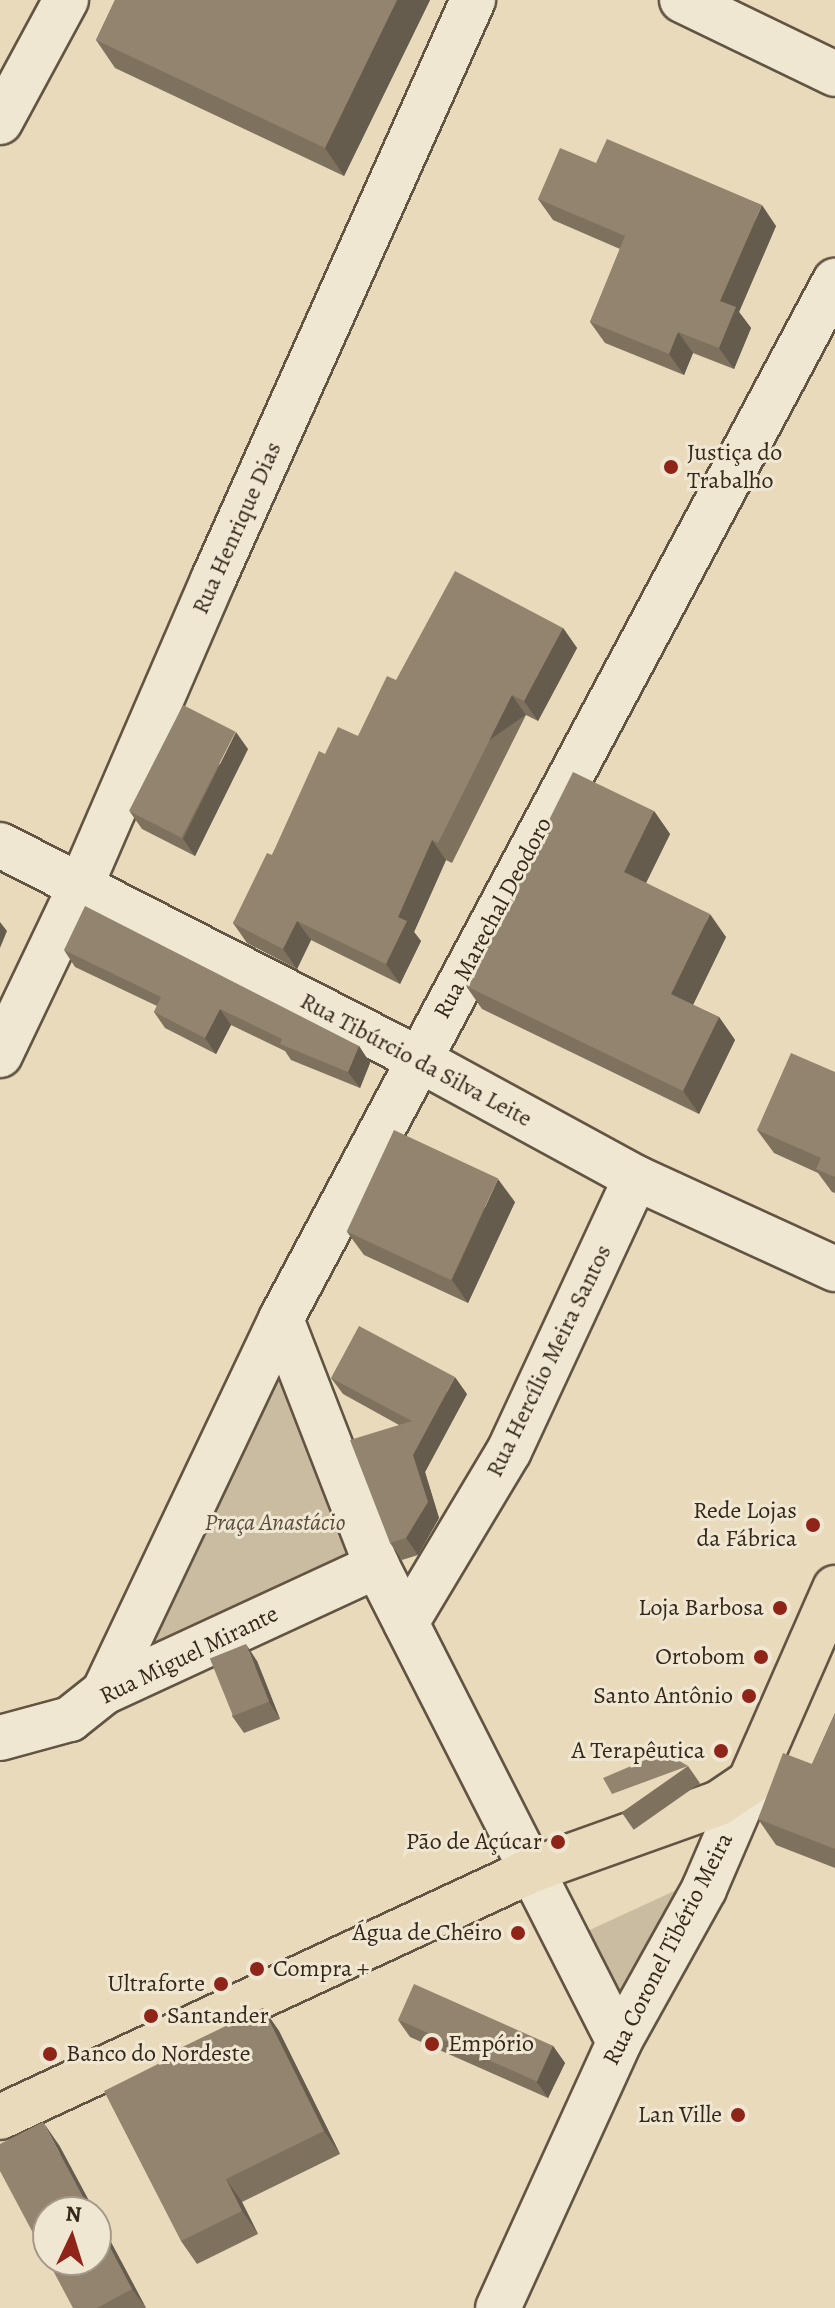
<!DOCTYPE html>
<html>
<head>
<meta charset="utf-8">
<style>
  body { margin:0 }
  #map { position:relative; width:835px; height:2308px; overflow:hidden; background:#e8dabb; font-family:Alegreya,serif }
  div>[style] { position:absolute }
  [style*='--x'] { left:calc(var(--x)*1px); top:calc(var(--y)*1px); width:calc(var(--w)*1px); rotate:calc(var(--a)*1deg) }
  .green>* { inset:0; background:#cabca0 }
  .roads { filter:drop-shadow(2px 0 #625442) drop-shadow(-2px 0 #625442) drop-shadow(0 2px #625442) drop-shadow(0 -2px #625442) }
  .minor>* { height:44px; margin:-22px; padding:0 22px; transform-origin:22px; border-radius:22px; background:#f0e7d3 }
  .tertiary>* { height:44px; margin:-22px; padding:0 22px; transform-origin:22px; border-radius:22px; background:#f0e7d3 }
  .primary>* { height:44px; margin:-22px; padding:0 22px; transform-origin:22px; border-radius:22px; background:#e8dabb }
  .wall>* { inset:0; background:#7e725f; transform-origin:0 0 }
  .shaded-wall>* { inset:0; background:#665c4d; transform-origin:0 0 }
  .building>* { inset:0; background:#92846e; transform-origin:0 0 }
  .dots>* { width:22px; height:22px; translate:-50% -50%; box-sizing:border-box; border:4px solid #f0e7d3; border-radius:50% }
  span { translate:-50% -50%; white-space:nowrap; text-align:center; line-height:1.15; -webkit-text-stroke:6px #f0e7d3; paint-order:stroke }
  .poi-label { font-size:24px; color:#35271a }
  .left { translate:0 -50%; text-align:left }
  .right { translate:-100% -50%; text-align:right }
  .street-label { font-size:24px; color:#35271a }
  .park-label { font-size:24px; color:#5a4c3c; font-style:italic }
  .north { position:absolute; left:32px; top:2196px; width:80px; height:80px; box-sizing:border-box; background:#f0e7d3; border:2px solid #a59a89; border-radius:50%; rotate:4deg; font-size:22px; font-weight:700; line-height:32px; text-align:center; color:#35271a }
  .north::after { content:''; display:block; margin:auto; width:28px; height:36px; background:#8f2418; clip-path:polygon(50% 0,100% 100%,50% 72%,0 100%) }
</style>
</head>
<body>
<div id="map">
  <div class="green">
    <i style="clip-path:polygon(279px 1367px,362px 1556px,130px 1663px)"></i>
    <i style="clip-path:polygon(696px 1881px,628px 2031px,581px 1934px)"></i>
  </div>
  <div class="roads">
    <div class="minor">
      <i style="--x:0;--y:1055;--w:188;--a:-64.5"></i>
      <i style="--x:81;--y:885;--w:332;--a:-66.6"></i>
      <i style="--x:213;--y:580;--w:636;--a:-65.85"></i>
      <i style="--x:281;--y:1319;--w:265;--a:68.8"></i>
      <i style="--x:377;--y:1566;--w:534;--a:63.05"></i>
      <i style="--x:406;--y:1623;--w:200;--a:-59.1"></i>
      <i style="--x:509;--y:1451;--w:301;--a:-65.1"></i>
      <i style="--x:104;--y:1692;--w:413;--a:-64.6"></i>
      <i style="--x:281;--y:1319;--w:1177;--a:-61.91"></i>
      <i style="--x:0;--y:1738;--w:73;--a:-15.2"></i>
      <i style="--x:70;--y:1719;--w:43;--a:-38.5"></i>
      <i style="--x:104;--y:1692;--w:301;--a:-24.8"></i>
      <i style="--x:498;--y:2308;--w:292;--a:-65.5"></i>
      <i style="--x:619;--y:2042;--w:175;--a:-60.9"></i>
      <i style="--x:704;--y:1889;--w:116;--a:-66.7"></i>
    </div>
    <div class="tertiary">
      <i style="--x:682;--y:0;--w:170;--a:25.8"></i>
      <i style="--x:0;--y:122;--w:139;--a:-61.6"></i>
      <i style="--x:0;--y:845;--w:470;--a:27.1"></i>
      <i style="--x:418;--y:1059;--w:248;--a:28.6"></i>
      <i style="--x:636;--y:1178;--w:219;--a:24.6"></i>
    </div>
    <div class="primary">
      <i style="--x:0;--y:2117;--w:587;--a:-24.9"></i>
      <i style="--x:532;--y:1870;--w:199;--a:-19.7"></i>
      <i style="--x:719;--y:1803;--w:37;--a:-34"></i>
      <i style="--x:750;--y:1782;--w:212;--a:-66.3"></i>
    </div>
  </div>
  <div class="wall">
    <i style="clip-path:polygon(115px 0,430px 0,344px 176px,115px 68px,96px 40px)"></i>
    <i style="clip-path:polygon(596px 163px,776px 226px,739px 312px,751px 328px,734px 369px,693px 353px,684px 375px,605px 343px,590px 322px,620px 249px,553px 220px,538px 199px)"></i>
    <i style="clip-path:polygon(563px 628px,577px 648px,538px 721px,526px 715px,452px 863px,446px 860px,414px 932px,421px 941px,400px 984px,311px 940px,297px 969px,247px 943px,233px 923px,272px 855px,325px 754px,358px 736px,396px 680px)"></i>
    <i style="clip-path:polygon(248px 749px,195px 856px,142px 829px,130px 812px)"></i>
    <i style="clip-path:polygon(654px 811px,670px 834px,646px 883px,726px 937px,693px 1005px,719px 1017px,735px 1040px,699px 1114px,482px 1009px,466px 986px)"></i>
    <i style="clip-path:polygon(64px 950px,359px 1046px,370px 1063px,360px 1088px,291px 1060px,285px 1051px,231px 1025px,216px 1054px,165px 1028px,154px 1012px,157px 1006px,75px 967px)"></i>
    <i style="clip-path:polygon(835px 1072px,835px 1193px,832px 1192px,818px 1173px,774px 1153px,757px 1130px)"></i>
    <i style="clip-path:polygon(515px 1202px,468px 1303px,364px 1255px,347px 1232px)"></i>
    <i style="clip-path:polygon(331px 1378px,467px 1394px,425px 1472px,439px 1518px,418px 1555px,402px 1560px,390px 1543px,399px 1425px,343px 1394px)"></i>
    <i style="clip-path:polygon(257px 1661px,280px 1719px,244px 1733px,232px 1716px)"></i>
    <i style="clip-path:polygon(835px 1713px,835px 1868px,776px 1845px,758px 1819px,812px 1764px)"></i>
    <i style="left:688px;top:1766px;width:21px;height:81px;rotate:55deg"></i>
    <i style="clip-path:polygon(263px 2008px,279px 2031px,340px 2154px,242px 2202px,258px 2234px,197px 2264px,181px 2241px,170px 2058px)"></i>
    <i style="clip-path:polygon(398px 2020px,553px 2046px,565px 2063px,548px 2098px,410px 2037px)"></i>
    <i style="clip-path:polygon(59px 2145px,96px 2214px,146px 2308px,73px 2308px)"></i>
  </div>
  <div class="shaded-wall">
    <i style="clip-path:polygon(397px 0,430px 0,344px 176px,325px 148px)"></i>
    <i style="clip-path:polygon(762px 205px,776px 226px,739px 312px,751px 328px,734px 369px,719px 348px,720px 301px)"></i>
    <i style="clip-path:polygon(678px 332px,693px 353px,684px 375px,669px 354px)"></i>
    <i style="clip-path:polygon(563px 628px,577px 648px,538px 721px,524px 701px)"></i>
    <i style="left:512px;top:695px;width:24px;height:165px;rotate:55deg"></i>
    <i style="clip-path:polygon(236px 732px,248px 749px,195px 856px,183px 839px)"></i>
    <i style="clip-path:polygon(654px 811px,670px 834px,640px 895px,624px 872px)"></i>
    <i style="clip-path:polygon(432px 840px,446px 860px,414px 932px,421px 941px,400px 984px,386px 964px,398px 917px)"></i>
    <i style="clip-path:polygon(710px 914px,726px 937px,687px 1017px,671px 994px)"></i>
    <i style="clip-path:polygon(297px 921px,311px 940px,297px 969px,283px 949px)"></i>
    <i style="clip-path:polygon(0 922px,7px 931px,0 948px)"></i>
    <i style="clip-path:polygon(220px 1009px,231px 1025px,216px 1054px,205px 1038px)"></i>
    <i style="clip-path:polygon(719px 1017px,735px 1040px,699px 1114px,683px 1091px)"></i>
    <i style="clip-path:polygon(359px 1046px,370px 1063px,360px 1088px,348px 1072px)"></i>
    <i style="clip-path:polygon(498px 1179px,515px 1202px,468px 1303px,452px 1280px)"></i>
    <i style="clip-path:polygon(455px 1377px,467px 1394px,425px 1472px,439px 1518px,418px 1555px,406px 1538px,413px 1455px)"></i>
    <i style="clip-path:polygon(246px 1644px,257px 1661px,280px 1719px,269px 1702px)"></i>
    <i style="clip-path:polygon(263px 2008px,279px 2031px,340px 2154px,324px 2131px)"></i>
    <i style="clip-path:polygon(553px 2046px,565px 2063px,548px 2098px,536px 2081px)"></i>
    <i style="clip-path:polygon(43px 2122px,59px 2145px,95px 2212px,91px 2212px)"></i>
    <i style="clip-path:polygon(226px 2179px,242px 2202px,258px 2234px,242px 2211px)"></i>
    <i style="clip-path:polygon(96px 2214px,146px 2308px,132px 2289px,96px 2221px)"></i>
  </div>
  <div class="building">
    <i style="clip-path:polygon(115px 0,397px 0,325px 148px,96px 40px)"></i>
    <i style="clip-path:polygon(607px 139px,762px 205px,720px 301px,736px 307px,719px 348px,678px 332px,669px 354px,590px 322px,625px 236px,538px 199px,560px 148px,596px 163px)"></i>
    <i style="clip-path:polygon(455px 571px,563px 628px,524px 701px,512px 695px,438px 843px,432px 840px,398px 917px,407px 921px,386px 964px,297px 921px,283px 949px,233px 923px,267px 853px,272px 855px,319px 751px,325px 754px,338px 727px,358px 736px,387px 676px,396px 680px)"></i>
    <i style="left:183px;top:705px;width:59px;height:119px;rotate:27deg"></i>
    <i style="clip-path:polygon(573px 772px,654px 811px,624px 872px,710px 914px,671px 994px,719px 1017px,683px 1091px,466px 986px)"></i>
    <i style="clip-path:polygon(85px 906px,359px 1046px,348px 1072px,280px 1044px,282px 1039px,220px 1009px,205px 1038px,154px 1012px,161px 997px,64px 950px)"></i>
    <i style="clip-path:polygon(791px 1053px,835px 1072px,835px 1177px,816px 1169px,821px 1158px,757px 1130px)"></i>
    <i style="left:394px;top:1130px;width:115px;height:112px;rotate:25deg"></i>
    <i style="clip-path:polygon(359px 1326px,455px 1377px,413px 1455px,428px 1502px,406px 1538px,390px 1543px,350px 1440px,412px 1421px,331px 1378px)"></i>
    <i style="left:246px;top:1644px;width:62px;height:39px;rotate:68deg"></i>
    <i style="clip-path:polygon(835px 1713px,835px 1849px,758px 1819px,783px 1753px,812px 1764px)"></i>
    <i style="clip-path:polygon(664px 1752px,688px 1766px,612px 1794px,603px 1778px)"></i>
    <i style="left:414px;top:1984px;width:152px;height:39px;rotate:24deg"></i>
    <i style="clip-path:polygon(263px 2008px,324px 2131px,226px 2179px,242px 2211px,181px 2241px,104px 2091px,170px 2058px,168px 2054px)"></i>
    <i style="clip-path:polygon(43px 2122px,91px 2212px,48px 2212px,48px 2260px,96px 2260px,96px 2221px,132px 2289px,97px 2308px,73px 2308px,0 2171px,0 2144px)"></i>
  </div>
  <div class="dots">
    <i style="left:671px;top:467px;background:#8f2418"></i>
    <i style="left:813px;top:1525px;background:#8f2418"></i>
    <i style="left:780px;top:1608px;background:#8f2418"></i>
    <i style="left:761px;top:1657px;background:#8f2418"></i>
    <i style="left:749px;top:1696px;background:#8f2418"></i>
    <i style="left:721px;top:1751px;background:#8f2418"></i>
    <i style="left:558px;top:1842px;background:#8f2418"></i>
    <i style="left:518px;top:1933px;background:#8f2418"></i>
    <i style="left:257px;top:1969px;background:#8f2418"></i>
    <i style="left:221px;top:1984px;background:#8f2418"></i>
    <i style="left:151px;top:2016px;background:#8f2418"></i>
    <i style="left:432px;top:2044px;background:#8f2418"></i>
    <i style="left:50px;top:2054px;background:#8f2418"></i>
    <i style="left:738px;top:2115px;background:#8f2418"></i>
  </div>
  <div class="poi-label">
    <span class="left" style="left:687px;top:467px">Justiça do<br>Trabalho</span>
    <span class="right" style="left:797px;top:1525px">Rede Lojas<br>da Fábrica</span>
    <span class="right" style="left:764px;top:1608px">Loja Barbosa</span>
    <span class="right" style="left:745px;top:1657px">Ortobom</span>
    <span class="right" style="left:733px;top:1696px">Santo Antônio</span>
    <span class="right" style="left:705px;top:1751px">A Terapêutica</span>
    <span class="right" style="left:542px;top:1842px">Pão de Açúcar</span>
    <span class="right" style="left:502px;top:1933px">Água de Cheiro</span>
    <span class="left" style="left:273px;top:1969px">Compra +</span>
    <span class="right" style="left:205px;top:1984px">Ultraforte</span>
    <span class="left" style="left:167px;top:2016px">Santander</span>
    <span class="left" style="left:448px;top:2044px">Empório</span>
    <span class="left" style="left:66px;top:2054px">Banco do Nordeste</span>
    <span class="right" style="left:722px;top:2115px">Lan Ville</span>
  </div>
  <div class="street-label">
    <span style="left:237px;top:528px;rotate:-66deg">Rua Henrique Dias</span>
    <span style="left:493px;top:918px;rotate:-62deg">Rua Marechal Deodoro</span>
    <span style="left:416px;top:1060px;rotate:28deg">Rua Tibúrcio da Silva Leite</span>
    <span style="left:549px;top:1361px;rotate:-64deg">Rua Hercílio Meira Santos</span>
    <span style="left:189px;top:1655px;rotate:-26deg">Rua Miguel Mirante</span>
    <span style="left:668px;top:1949px;rotate:-63deg">Rua Coronel Tibério Meira</span>
  </div>
  <div class="park-label">
    <span style="left:275px;top:1523px">Praça Anastácio</span>
  </div>
  <div class="north">N</div>
</div>
</body>
</html>
